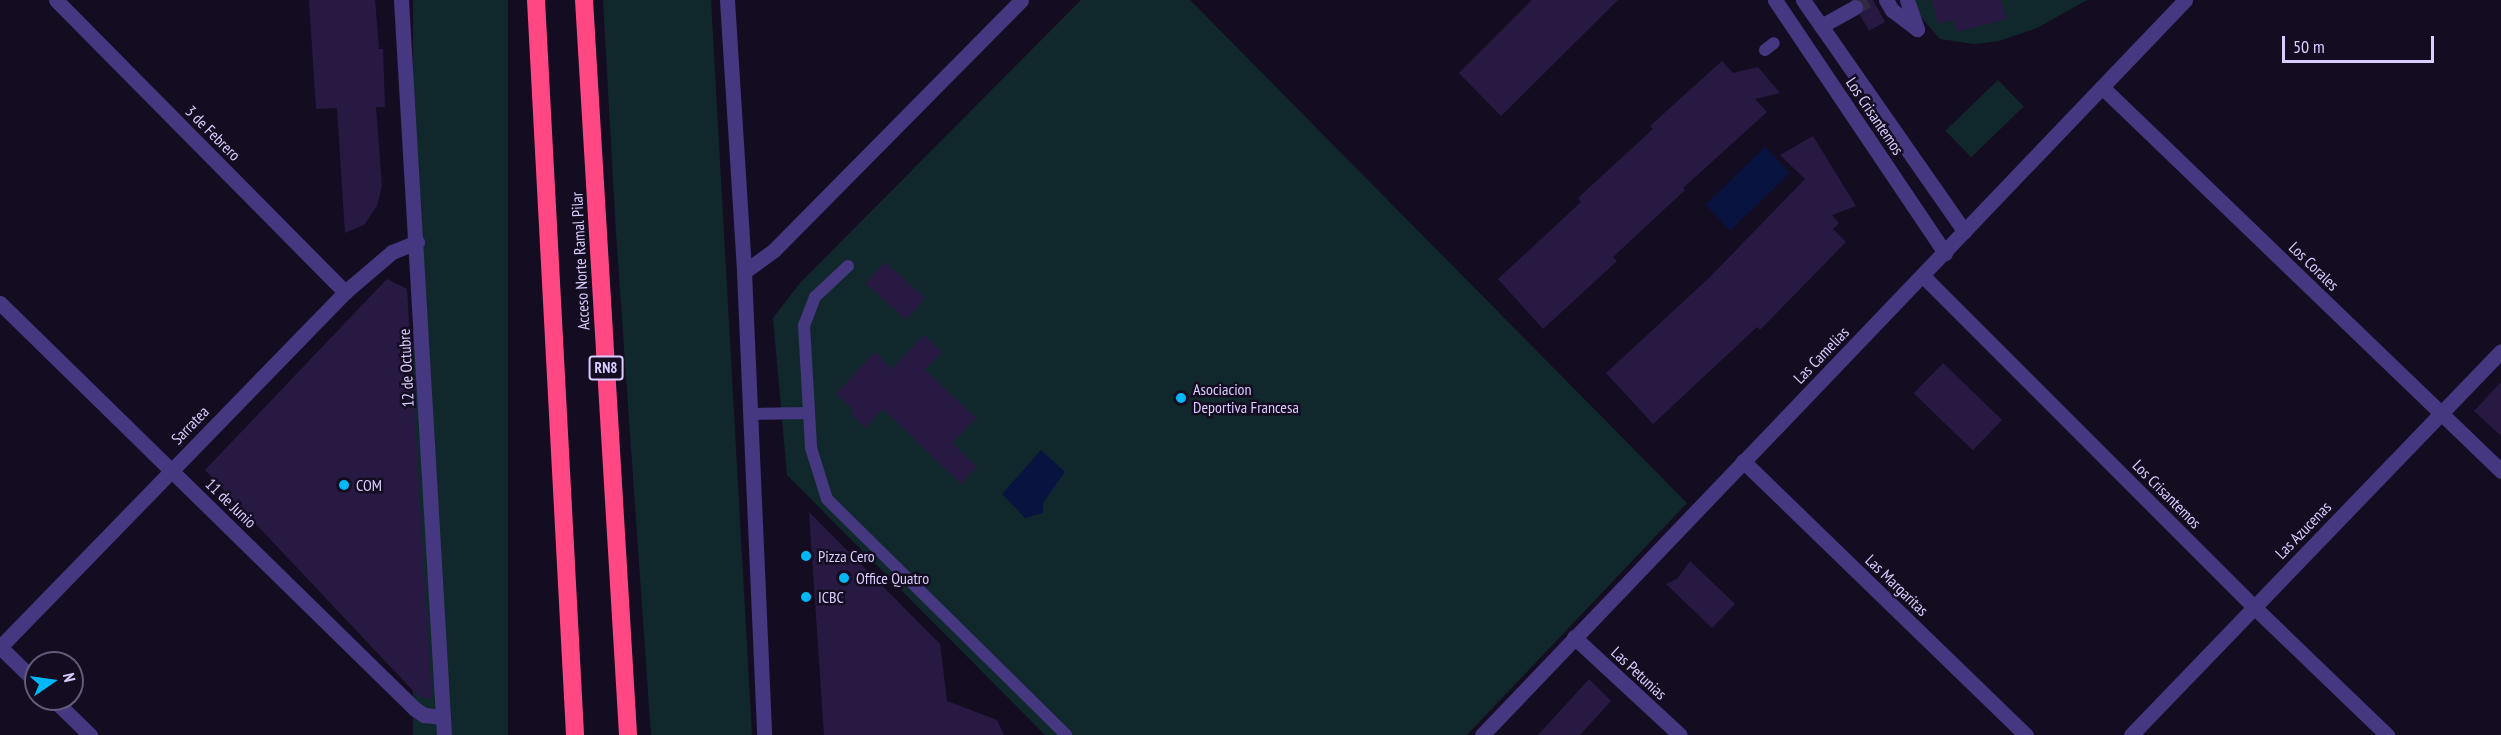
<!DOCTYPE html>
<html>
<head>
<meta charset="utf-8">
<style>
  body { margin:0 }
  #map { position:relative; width:2501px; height:735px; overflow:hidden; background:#140d21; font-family:"PT Sans Narrow",sans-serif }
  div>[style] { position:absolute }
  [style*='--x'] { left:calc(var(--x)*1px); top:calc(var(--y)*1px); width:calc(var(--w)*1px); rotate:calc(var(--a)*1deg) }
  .green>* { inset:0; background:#10282b; transform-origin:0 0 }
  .water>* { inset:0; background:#08143f; transform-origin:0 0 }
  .building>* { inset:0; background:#281943; transform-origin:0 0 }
  .minor-tunnel>* { height:15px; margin-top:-7.5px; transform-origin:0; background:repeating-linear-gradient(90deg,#322a42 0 15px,transparent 0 23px) }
  .service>* { height:12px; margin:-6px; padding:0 6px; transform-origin:6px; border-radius:6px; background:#463781 }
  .minor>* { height:15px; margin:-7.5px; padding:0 7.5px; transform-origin:7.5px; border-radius:7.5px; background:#463781 }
  .tertiary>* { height:15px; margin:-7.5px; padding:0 7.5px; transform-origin:7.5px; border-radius:7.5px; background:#463781 }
  .motorway>* { height:18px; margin:-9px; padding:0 9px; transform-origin:9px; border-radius:9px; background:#ff4883 }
  .dots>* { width:16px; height:16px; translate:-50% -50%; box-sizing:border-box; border:3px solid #140d21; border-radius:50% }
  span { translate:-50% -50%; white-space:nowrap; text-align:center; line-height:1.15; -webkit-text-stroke:5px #140d21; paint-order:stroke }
  .shield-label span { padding:2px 4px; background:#140d21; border:2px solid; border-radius:4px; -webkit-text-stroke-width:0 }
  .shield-label { font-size:15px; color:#dbcdff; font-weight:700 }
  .street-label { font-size:16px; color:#dbcdff }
  .poi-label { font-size:16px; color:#dbcdff }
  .left { translate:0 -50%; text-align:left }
  .north { position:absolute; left:24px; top:651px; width:60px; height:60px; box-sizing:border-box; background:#140d21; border:2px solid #645a7a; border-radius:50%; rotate:77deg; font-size:16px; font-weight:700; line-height:24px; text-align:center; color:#dbcdff }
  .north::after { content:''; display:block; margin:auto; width:21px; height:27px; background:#00b8f8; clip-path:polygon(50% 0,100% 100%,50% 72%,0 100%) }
  .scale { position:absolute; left:2282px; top:36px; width:152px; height:27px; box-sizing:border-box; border:3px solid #dbcdff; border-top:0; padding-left:8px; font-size:18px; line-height:21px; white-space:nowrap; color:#dbcdff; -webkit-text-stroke:4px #140d21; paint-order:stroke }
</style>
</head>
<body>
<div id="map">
  <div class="green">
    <i style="left:413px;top:0;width:95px;height:736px"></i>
    <i style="clip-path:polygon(603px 0,711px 0,752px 735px,651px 735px,616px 233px)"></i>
    <i style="clip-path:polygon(1081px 0,1190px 0,1687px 503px,1467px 735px,1045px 735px,787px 475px,773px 318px,800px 283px)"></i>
    <i style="clip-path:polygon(1915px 0,2087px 0,2037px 28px,1999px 41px,1974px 44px,1940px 39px,1921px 17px)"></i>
    <i style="left:1998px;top:80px;width:37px;height:73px;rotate:46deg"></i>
  </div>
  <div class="water">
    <i style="left:1765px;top:147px;width:36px;height:83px;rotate:46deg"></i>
    <i style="clip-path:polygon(1041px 450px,1065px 472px,1043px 503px,1043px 513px,1025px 518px,1002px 494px)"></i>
  </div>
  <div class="building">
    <i style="clip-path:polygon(309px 0,375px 0,379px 49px,383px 49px,385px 107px,376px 107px,382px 186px,377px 206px,364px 225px,345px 233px,337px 108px,316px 109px)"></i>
    <i style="clip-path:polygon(1532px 0,1618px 0,1501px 116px,1459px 73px)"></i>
    <i style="clip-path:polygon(1861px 0,1873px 0,1885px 22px,1869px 31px,1860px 15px,1865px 8px)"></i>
    <i style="clip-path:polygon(1932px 0,2001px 0,2007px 19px,1957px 32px,1953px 20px,1938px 24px)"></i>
    <i style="clip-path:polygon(1722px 61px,1733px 73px,1758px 67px,1780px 93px,1755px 99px,1767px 112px,1683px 188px,1685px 190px,1613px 257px,1617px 261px,1543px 329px,1498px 279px,1581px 202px,1578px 198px,1653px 129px,1650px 126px)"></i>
    <i style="clip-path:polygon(1813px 136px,1856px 206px,1832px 215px,1839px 223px,1833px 229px,1846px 242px,1760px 330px,1757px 327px,1653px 424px,1606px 373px,1710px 277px,1805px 179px,1780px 155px)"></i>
    <i style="left:885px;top:262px;width:54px;height:29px;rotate:42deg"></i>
    <i style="clip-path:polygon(387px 279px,407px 289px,432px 699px,419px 697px,205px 470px)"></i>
    <i style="clip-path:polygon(924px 335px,942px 352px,925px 370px,976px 418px,952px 443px,977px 467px,961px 484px,883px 409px,865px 428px,850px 413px,853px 410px,836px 394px,875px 352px,892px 369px)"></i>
    <i style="left:1943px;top:363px;width:82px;height:42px;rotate:44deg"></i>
    <i style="clip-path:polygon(2501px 382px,2501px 436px,2474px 411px)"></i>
    <i style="clip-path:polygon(809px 512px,940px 644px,947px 701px,997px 720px,1004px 735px,824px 735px)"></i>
    <i style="clip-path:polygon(1690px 561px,1735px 604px,1712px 628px,1666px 584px,1677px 579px)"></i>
    <i style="clip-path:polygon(1589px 679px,1611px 701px,1580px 735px,1538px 735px)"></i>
  </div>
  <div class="minor-tunnel">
    <i style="--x:1855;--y:7;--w:14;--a:-30"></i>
  </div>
  <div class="service">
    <i style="--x:1765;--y:50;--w:11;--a:-38"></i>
    <i style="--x:848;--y:266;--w:45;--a:136.8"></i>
    <i style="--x:815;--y:297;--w:30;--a:111"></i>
    <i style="--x:804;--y:325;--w:123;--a:86.7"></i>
    <i style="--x:811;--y:448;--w:53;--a:72.6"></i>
    <i style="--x:827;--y:499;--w:336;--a:44.6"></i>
    <i style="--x:750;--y:414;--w:59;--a:-1"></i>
  </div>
  <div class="minor">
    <i style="--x:56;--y:0;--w:411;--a:45.3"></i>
    <i style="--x:1775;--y:0;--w:305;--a:56.1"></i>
    <i style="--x:1803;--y:0;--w:282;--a:55.1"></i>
    <i style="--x:1886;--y:0;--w:12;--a:59"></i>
    <i style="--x:1892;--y:10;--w:31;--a:37"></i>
    <i style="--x:1907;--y:0;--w:31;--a:71"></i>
    <i style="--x:1821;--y:26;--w:39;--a:-29"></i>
    <i style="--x:2102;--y:87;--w:554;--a:43.9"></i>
    <i style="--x:744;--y:272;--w:37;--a:-36"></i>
    <i style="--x:774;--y:250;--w:351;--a:-45.3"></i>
    <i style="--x:1923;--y:276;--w:468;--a:45"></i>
    <i style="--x:2254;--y:607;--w:185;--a:43.9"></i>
    <i style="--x:0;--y:303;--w:581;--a:44.37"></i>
    <i style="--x:415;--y:709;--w:11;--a:34"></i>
    <i style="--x:424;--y:715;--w:19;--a:6"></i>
    <i style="--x:1743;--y:461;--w:394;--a:44.1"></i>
    <i style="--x:1574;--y:637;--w:144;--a:42.8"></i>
    <i style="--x:0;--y:647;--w:495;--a:-45.8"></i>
    <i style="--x:345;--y:292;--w:62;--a:-40.4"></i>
    <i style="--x:392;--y:252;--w:27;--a:-22"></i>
    <i style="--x:0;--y:647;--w:50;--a:44.2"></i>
    <i style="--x:53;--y:699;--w:52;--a:44.2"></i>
    <i style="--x:2131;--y:735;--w:533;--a:-46.06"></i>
  </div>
  <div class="tertiary">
    <i style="--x:401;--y:0;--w:736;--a:86.65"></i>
    <i style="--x:727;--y:0;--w:273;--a:86.4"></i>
    <i style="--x:744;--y:272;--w:463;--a:87.5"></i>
    <i style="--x:1482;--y:735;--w:1017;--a:-46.27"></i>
  </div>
  <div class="motorway">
    <i style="--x:536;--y:0;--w:736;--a:86.96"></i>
    <i style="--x:584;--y:0;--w:736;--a:86.57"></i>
  </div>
  <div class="dots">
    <i style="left:1181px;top:398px;background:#00b8f8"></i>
    <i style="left:344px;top:485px;background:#00b8f8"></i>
    <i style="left:806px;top:556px;background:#00b8f8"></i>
    <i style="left:844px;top:578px;background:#00b8f8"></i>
    <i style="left:806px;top:597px;background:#00b8f8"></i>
  </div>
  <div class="shield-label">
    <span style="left:606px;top:368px">RN8</span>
  </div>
  <div class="street-label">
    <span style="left:1875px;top:116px;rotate:56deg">Los Crisantemos</span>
    <span style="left:213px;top:133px;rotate:45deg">3 de Febrero</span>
    <span style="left:580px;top:261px;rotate:-93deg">Acceso Norte Ramal Pilar</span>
    <span style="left:2314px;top:266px;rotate:44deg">Los Corales</span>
    <span style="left:1821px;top:355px;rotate:-46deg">Las Camelias</span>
    <span style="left:406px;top:368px;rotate:-93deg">12 de Octubre</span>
    <span style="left:190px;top:425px;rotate:-46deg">Sarratea</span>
    <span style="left:2167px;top:494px;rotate:45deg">Los Crisantemos</span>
    <span style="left:231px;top:503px;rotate:44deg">11 de Junio</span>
    <span style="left:2303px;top:530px;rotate:-46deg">Las Azucenas</span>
    <span style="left:1897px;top:585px;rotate:44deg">Las Margaritas</span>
    <span style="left:1639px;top:673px;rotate:43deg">Las Petunias</span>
  </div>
  <div class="poi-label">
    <span class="left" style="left:1193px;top:398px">Asociacion<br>Deportiva Francesa</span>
    <span class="left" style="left:356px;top:485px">COM</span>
    <span class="left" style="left:818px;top:556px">Pizza Cero</span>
    <span class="left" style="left:856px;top:578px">Office Quatro</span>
    <span class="left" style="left:818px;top:597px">ICBC</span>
  </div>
  <div class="north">N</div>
  <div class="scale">50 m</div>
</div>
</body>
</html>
